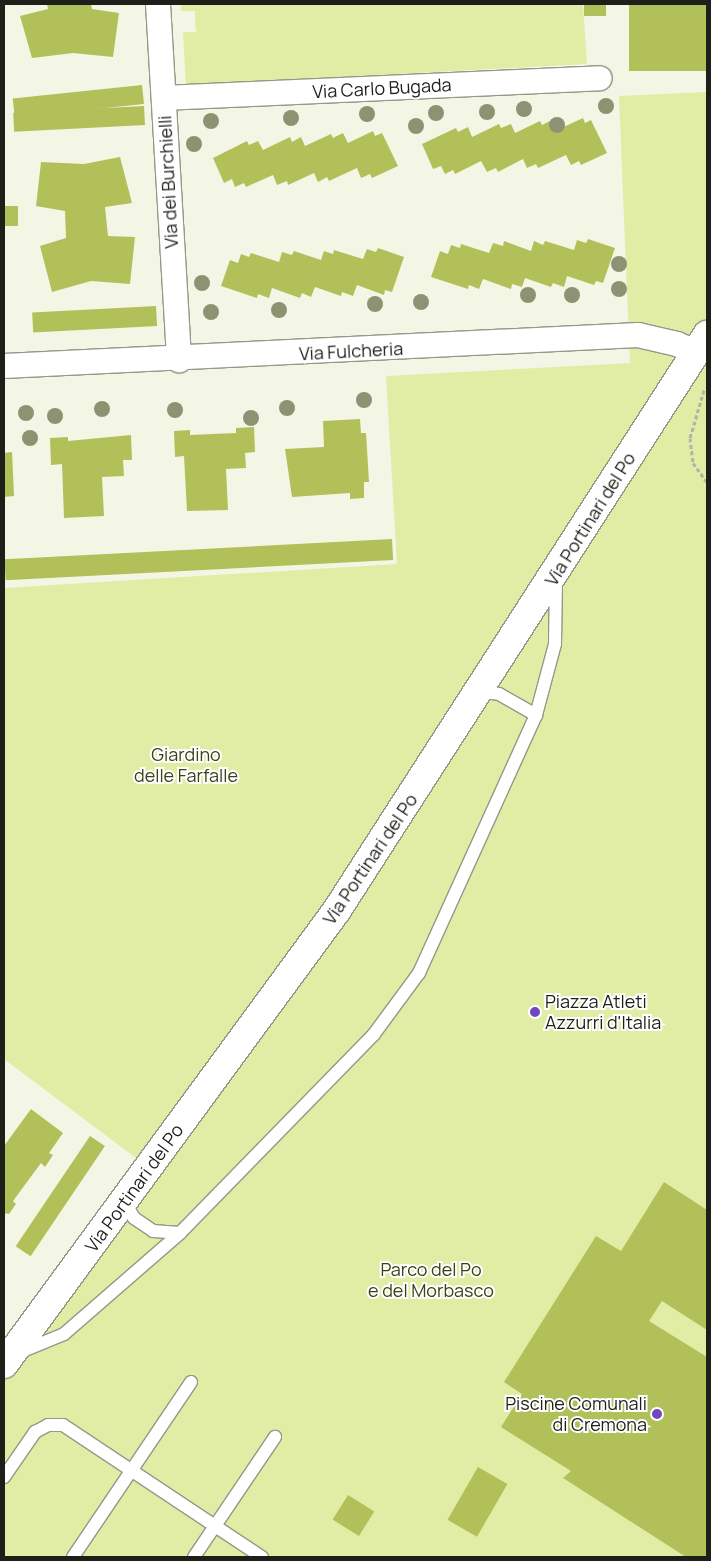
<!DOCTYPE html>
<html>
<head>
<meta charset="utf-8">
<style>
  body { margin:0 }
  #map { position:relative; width:711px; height:1561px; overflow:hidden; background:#f3f6e5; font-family:Manrope,sans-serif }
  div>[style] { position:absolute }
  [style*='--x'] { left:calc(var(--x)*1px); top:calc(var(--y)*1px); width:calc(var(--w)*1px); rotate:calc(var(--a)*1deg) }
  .green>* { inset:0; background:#e1eda4 }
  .building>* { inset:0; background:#b2c05a; transform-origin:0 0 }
  .path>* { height:3px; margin-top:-1.5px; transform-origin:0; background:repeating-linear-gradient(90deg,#b1b4a6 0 4px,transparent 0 6.5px) }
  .roads { filter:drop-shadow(1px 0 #959888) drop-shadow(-1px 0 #959888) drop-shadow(0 1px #959888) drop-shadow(0 -1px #959888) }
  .lane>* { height:12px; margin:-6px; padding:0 6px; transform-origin:6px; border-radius:6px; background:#fff }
  .street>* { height:24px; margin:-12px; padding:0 12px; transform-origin:12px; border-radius:12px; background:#fff }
  .secondary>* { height:28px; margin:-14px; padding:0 14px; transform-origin:14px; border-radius:14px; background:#fff }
  .trees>* { width:16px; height:16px; margin:-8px; border-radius:50%; background:#8e9273 }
  .dots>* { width:14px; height:14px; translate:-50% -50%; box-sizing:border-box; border:2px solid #fff; border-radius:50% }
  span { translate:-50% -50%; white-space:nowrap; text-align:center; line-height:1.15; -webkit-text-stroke:4px #fff; paint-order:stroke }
  .street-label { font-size:18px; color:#1e1f19 }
  .park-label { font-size:18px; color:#3b4116 }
  .poi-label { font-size:18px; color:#1e1f19 }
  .left { translate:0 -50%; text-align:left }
  .right { translate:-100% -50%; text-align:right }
  .frame { position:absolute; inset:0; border:5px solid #1e1f19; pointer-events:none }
</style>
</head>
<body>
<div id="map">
  <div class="green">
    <i style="clip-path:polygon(181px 4px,583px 4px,587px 64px,186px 85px,183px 32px,196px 32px,195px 22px,195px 11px,181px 11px)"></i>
    <i style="clip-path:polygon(707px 92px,707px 1557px,4px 1557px,4px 1342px,136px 1158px,4px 1059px,4px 588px,397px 564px,386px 376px,630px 363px,619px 96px)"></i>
  </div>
  <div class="building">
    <i style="clip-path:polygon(47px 4px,91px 4px,92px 9px,119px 13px,113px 57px,73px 53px,32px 58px,20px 16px,48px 9px)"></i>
    <i style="left:584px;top:4px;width:22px;height:12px"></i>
    <i style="left:629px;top:4px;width:78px;height:67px"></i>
    <i style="left:142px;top:85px;width:19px;height:130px;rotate:84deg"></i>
    <i style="left:144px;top:106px;width:19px;height:131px;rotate:87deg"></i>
    <i style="clip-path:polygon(583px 118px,585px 123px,591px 120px,607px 153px,581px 165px,579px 161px,571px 165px,566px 155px,538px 168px,536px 164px,527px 168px,523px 159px,498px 172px,496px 168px,487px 172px,481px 161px,455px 174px,453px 170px,445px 174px,441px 166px,433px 169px,422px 144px,456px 128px,458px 132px,468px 127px,472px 137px,499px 124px,501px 128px,511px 124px,515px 133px,540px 121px,542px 125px,552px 120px,557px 130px)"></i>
    <i style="clip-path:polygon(373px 131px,375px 136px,382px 133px,398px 166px,372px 178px,370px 174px,361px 178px,357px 168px,329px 181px,327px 177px,318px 182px,314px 173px,288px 185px,287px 181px,277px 185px,273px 175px,246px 187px,244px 183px,235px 187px,232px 179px,224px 183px,213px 158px,247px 141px,249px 145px,258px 141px,263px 150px,290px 137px,292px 142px,301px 137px,305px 146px,331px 134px,333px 138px,343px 133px,348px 143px)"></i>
    <i style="clip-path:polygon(120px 157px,132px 203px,105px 207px,108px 236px,135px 237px,130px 284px,91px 281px,52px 292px,40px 246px,66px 238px,65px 211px,36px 206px,41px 162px,84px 164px)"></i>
    <i style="left:4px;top:206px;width:14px;height:20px"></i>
    <i style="clip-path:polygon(588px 239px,615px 248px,603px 283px,596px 281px,594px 285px,567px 276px,564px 287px,553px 283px,551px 287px,525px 278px,522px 287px,512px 284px,511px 289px,483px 279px,479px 289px,469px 285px,468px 289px,431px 277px,440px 251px,448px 254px,451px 245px,460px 248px,461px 244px,489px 253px,493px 243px,503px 246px,504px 241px,531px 251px,534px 241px,543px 245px,545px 241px,574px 250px,577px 240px,586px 243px)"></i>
    <i style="clip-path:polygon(378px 248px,404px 257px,392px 292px,385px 290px,384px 295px,357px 285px,353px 296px,342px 292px,341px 296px,315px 287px,311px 297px,302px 293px,300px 298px,272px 288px,269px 298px,258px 294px,257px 298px,221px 286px,230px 260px,238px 263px,241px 254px,249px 257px,251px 253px,279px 262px,282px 252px,292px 255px,294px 251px,321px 260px,324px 251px,333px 254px,334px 250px,363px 259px,367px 249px,376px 252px)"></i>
    <i style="left:156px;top:306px;width:20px;height:124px;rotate:87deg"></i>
    <i style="clip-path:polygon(360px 419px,361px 433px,366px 433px,369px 482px,364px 482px,364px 498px,350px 499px,350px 493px,292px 497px,285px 449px,324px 447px,323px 421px)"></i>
    <i style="clip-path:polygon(254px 427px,255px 452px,245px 453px,246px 468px,226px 469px,228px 510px,187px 511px,184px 456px,175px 457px,174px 431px,190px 430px,190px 435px,236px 433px,236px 428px)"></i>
    <i style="clip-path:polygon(131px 435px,132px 460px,123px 460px,124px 476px,102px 477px,104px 516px,64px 518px,62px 464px,51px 465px,50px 438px,68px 437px,68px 441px)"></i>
    <i style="clip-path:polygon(12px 452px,14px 496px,4px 497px,4px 453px)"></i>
    <i style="left:392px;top:539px;width:21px;height:388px;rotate:87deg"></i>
    <i style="clip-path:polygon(31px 1109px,63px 1133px,49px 1153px,53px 1155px,45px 1167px,41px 1163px,13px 1201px,16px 1204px,9px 1214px,4px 1213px,4px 1146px)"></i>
    <i style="left:90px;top:1136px;width:18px;height:133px;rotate:34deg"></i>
    <i style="clip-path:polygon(664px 1182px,707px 1210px,707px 1330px,662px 1301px,649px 1321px,707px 1357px,707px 1557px,686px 1557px,563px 1478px,571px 1471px,501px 1427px,522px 1394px,504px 1382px,596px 1236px,621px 1251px)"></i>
    <i style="left:478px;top:1467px;width:34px;height:61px;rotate:30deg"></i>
    <i style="left:348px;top:1495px;width:31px;height:29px;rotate:32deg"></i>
  </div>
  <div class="path">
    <i style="--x:704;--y:390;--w:50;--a:106.3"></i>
    <i style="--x:690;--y:438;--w:25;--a:83"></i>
    <i style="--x:693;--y:463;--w:24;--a:54"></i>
  </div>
  <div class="roads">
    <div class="lane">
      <i style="--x:481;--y:692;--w:18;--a:6"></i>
      <i style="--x:499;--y:694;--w:43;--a:29.6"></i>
      <i style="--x:125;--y:1202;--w:18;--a:61"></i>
      <i style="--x:134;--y:1218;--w:23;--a:34"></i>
      <i style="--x:153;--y:1231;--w:27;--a:4"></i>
      <i style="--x:18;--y:1353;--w:50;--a:-22.4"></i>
      <i style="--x:64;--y:1334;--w:154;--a:-41"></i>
      <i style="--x:180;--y:1233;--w:278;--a:-45.7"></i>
      <i style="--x:374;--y:1034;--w:76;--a:-53.6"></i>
      <i style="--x:419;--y:973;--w:283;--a:-65.6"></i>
      <i style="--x:536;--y:715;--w:73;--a:-75"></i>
      <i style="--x:555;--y:644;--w:66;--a:-89.1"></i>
      <i style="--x:4;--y:1477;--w:55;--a:-55.4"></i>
      <i style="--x:35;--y:1432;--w:15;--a:-28"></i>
      <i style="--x:48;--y:1425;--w:15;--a:0"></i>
      <i style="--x:63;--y:1425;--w:239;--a:33.6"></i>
      <i style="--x:73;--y:1557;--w:211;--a:-56"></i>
      <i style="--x:194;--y:1557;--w:145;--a:-56"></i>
    </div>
    <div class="street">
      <i style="--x:158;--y:4;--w:357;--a:86.6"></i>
      <i style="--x:164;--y:98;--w:436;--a:-2.6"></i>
      <i style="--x:4;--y:366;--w:635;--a:-2.8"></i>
      <i style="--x:638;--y:335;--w:40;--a:13"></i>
      <i style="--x:677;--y:344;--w:21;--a:25"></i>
    </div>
    <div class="secondary">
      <i style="--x:4;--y:1364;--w:563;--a:-53.74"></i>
      <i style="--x:337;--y:910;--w:684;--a:-57.24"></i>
    </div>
  </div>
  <div class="trees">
    <i style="left:606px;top:106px"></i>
    <i style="left:524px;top:109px"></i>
    <i style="left:487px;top:112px"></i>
    <i style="left:436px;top:113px"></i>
    <i style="left:367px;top:114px"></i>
    <i style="left:291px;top:118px"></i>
    <i style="left:211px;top:121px"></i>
    <i style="left:557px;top:125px"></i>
    <i style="left:416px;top:126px"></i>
    <i style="left:194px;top:144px"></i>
    <i style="left:619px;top:264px"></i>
    <i style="left:202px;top:283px"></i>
    <i style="left:619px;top:289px"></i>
    <i style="left:528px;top:295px"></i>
    <i style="left:572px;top:295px"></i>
    <i style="left:421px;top:302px"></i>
    <i style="left:375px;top:304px"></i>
    <i style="left:279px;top:310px"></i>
    <i style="left:211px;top:312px"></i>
    <i style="left:364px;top:400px"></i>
    <i style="left:287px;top:408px"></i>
    <i style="left:102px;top:409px"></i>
    <i style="left:175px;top:410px"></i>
    <i style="left:26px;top:413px"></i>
    <i style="left:55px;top:416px"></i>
    <i style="left:251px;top:418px"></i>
    <i style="left:30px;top:438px"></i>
  </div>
  <div class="dots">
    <i style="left:535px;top:1012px;background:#7146be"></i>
    <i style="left:657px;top:1414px;background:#7146be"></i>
  </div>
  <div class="street-label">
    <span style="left:382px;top:88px;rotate:-3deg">Via Carlo Bugada</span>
    <span style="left:168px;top:182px;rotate:-93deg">Via dei Burchielli</span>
    <span style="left:351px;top:351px;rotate:-3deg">Via Fulcheria</span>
    <span style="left:590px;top:519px;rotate:-58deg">Via Portinari del Po</span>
    <span style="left:370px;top:859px;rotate:-56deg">Via Portinari del Po</span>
    <span style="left:134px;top:1188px;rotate:-54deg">Via Portinari del Po</span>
  </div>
  <div class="park-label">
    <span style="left:186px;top:765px">Giardino<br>delle Farfalle</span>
    <span style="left:431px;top:1280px">Parco del Po<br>e del Morbasco</span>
  </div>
  <div class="poi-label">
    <span class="left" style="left:545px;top:1012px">Piazza Atleti<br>Azzurri d'Italia</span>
    <span class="right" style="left:647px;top:1414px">Piscine Comunali<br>di Cremona</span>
  </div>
  <div class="frame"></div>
</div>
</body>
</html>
